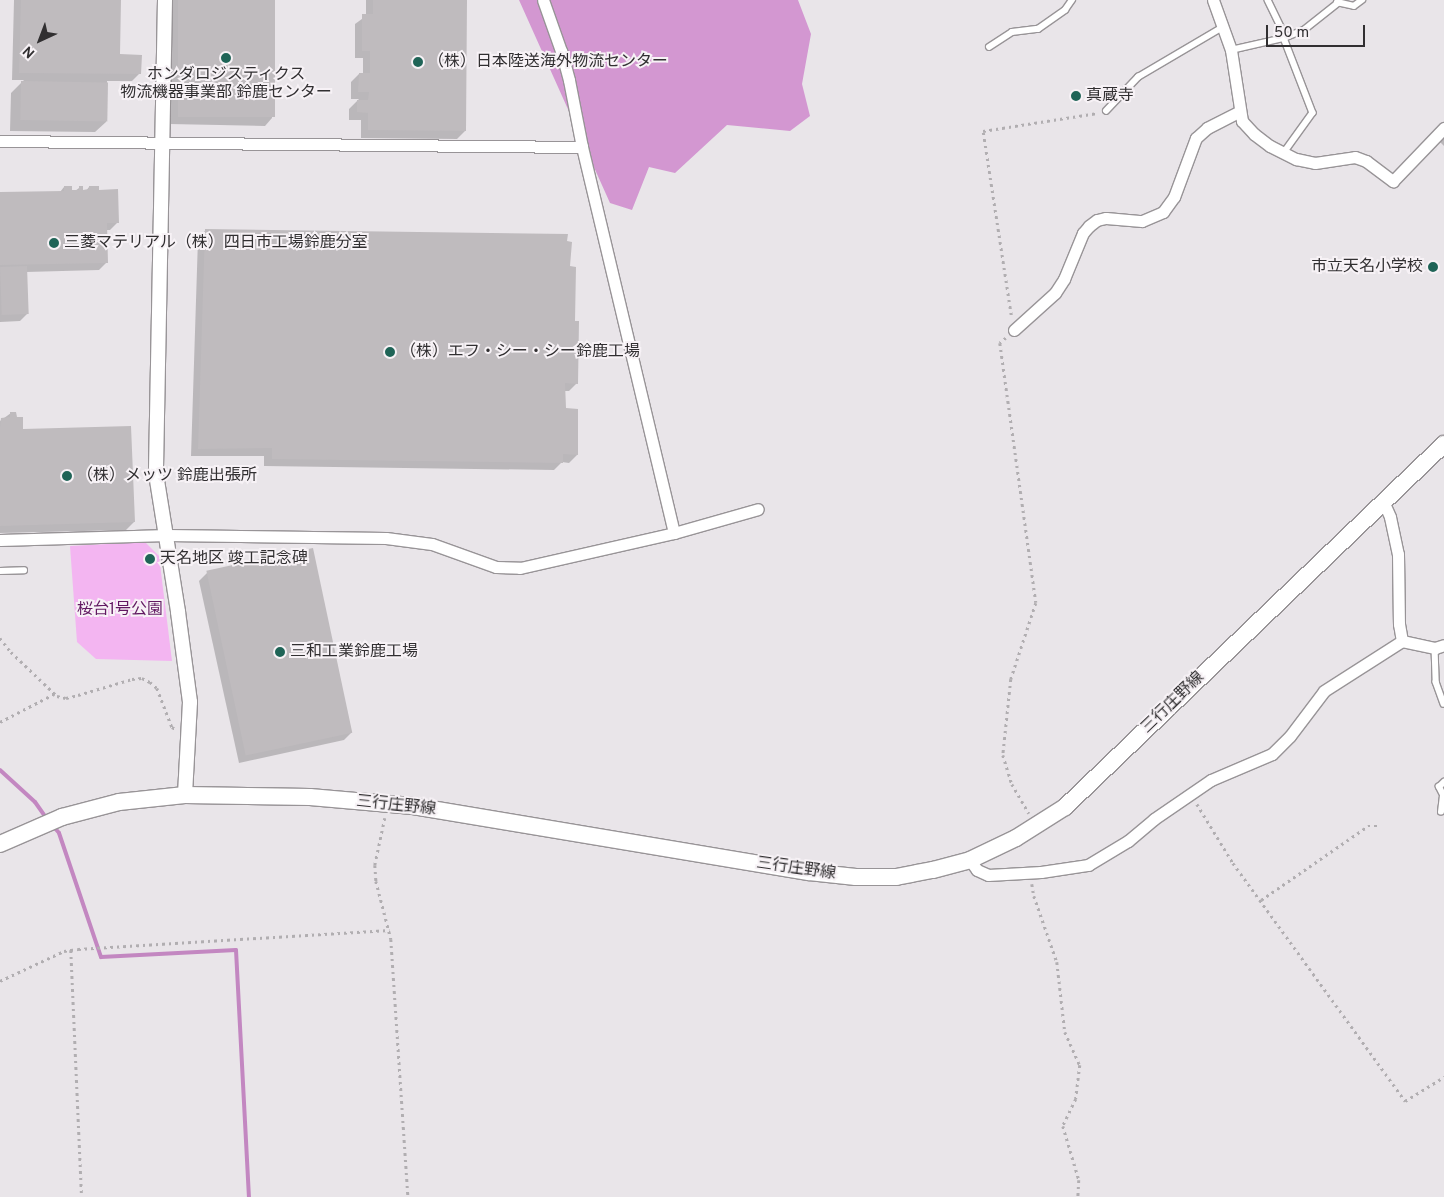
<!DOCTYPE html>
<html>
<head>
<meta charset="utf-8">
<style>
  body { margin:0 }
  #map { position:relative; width:1444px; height:1197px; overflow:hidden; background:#e9e5e9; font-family:Overpass,"Noto Sans JP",sans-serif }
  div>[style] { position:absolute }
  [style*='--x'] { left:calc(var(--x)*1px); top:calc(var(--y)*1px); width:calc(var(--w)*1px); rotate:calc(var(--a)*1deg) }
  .green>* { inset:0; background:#f3b5f1 }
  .forest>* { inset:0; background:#d397d1 }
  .shadow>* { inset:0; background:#0003 }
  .stream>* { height:4px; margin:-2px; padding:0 2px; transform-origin:2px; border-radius:2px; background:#c387c1 }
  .building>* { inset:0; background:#bfbbbe; transform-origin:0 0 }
  .path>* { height:2.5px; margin-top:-1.25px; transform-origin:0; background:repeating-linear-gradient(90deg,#b1aeb1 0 2.5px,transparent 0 6.5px) }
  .roads { filter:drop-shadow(1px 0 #989497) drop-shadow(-1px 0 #989497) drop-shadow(0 1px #989497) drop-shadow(0 -1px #989497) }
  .service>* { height:5.5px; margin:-2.75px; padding:0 2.75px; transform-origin:2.75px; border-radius:2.75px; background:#fff }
  .minor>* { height:11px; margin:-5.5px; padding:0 5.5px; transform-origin:5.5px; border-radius:5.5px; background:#fff }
  .tertiary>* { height:14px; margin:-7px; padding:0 7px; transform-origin:7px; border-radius:7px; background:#fff }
  .secondary>* { height:16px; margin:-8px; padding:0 8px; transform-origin:8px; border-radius:8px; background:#fff }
  .dots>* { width:14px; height:14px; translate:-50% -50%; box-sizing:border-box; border:2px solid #f7f2f6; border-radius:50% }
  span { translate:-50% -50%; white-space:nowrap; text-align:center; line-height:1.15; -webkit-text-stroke:4px #f7f2f6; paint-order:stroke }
  .poi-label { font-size:16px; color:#312f31 }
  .left { translate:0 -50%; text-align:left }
  .right { translate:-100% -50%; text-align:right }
  .park-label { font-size:16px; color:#621a62 }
  .street-label { font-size:16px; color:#312f31 }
  .north { position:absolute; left:15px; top:15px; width:50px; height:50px; -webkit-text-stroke:4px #f7f2f6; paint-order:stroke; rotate:223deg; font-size:14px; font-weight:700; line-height:20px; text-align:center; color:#312f31 }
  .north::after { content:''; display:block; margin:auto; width:18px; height:22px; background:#312f31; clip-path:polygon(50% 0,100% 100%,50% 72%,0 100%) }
  .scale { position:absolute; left:1266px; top:25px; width:99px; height:22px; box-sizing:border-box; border:2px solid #312f31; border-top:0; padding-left:6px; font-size:15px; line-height:18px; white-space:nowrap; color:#312f31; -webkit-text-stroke:4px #f7f2f6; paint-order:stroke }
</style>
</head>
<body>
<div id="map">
  <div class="green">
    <i style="clip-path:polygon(145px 542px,159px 556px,172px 661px,96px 659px,77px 642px,70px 546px)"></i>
  </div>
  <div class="forest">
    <i style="clip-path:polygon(519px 0,798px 0,811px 34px,802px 84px,810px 116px,790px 131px,727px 125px,675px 173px,649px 167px,632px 210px,610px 203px)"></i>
  </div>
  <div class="shadow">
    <i style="clip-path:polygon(14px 0,119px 0,118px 55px,140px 73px,132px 81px,107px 81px,106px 122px,95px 132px,10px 131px,11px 93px,24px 80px,12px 80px)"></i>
    <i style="clip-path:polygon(171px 0,274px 0,272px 118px,265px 126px,169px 124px)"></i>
    <i style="clip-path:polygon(359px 0,466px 0,465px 131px,457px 139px,361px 138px,361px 120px,349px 120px,349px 109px,359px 99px,351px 99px,351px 82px,359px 74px,363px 74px,363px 58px,355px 58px,355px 24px,366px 16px,366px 0)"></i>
    <i style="clip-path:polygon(1444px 136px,1444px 146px,1439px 141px)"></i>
    <i style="clip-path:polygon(64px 187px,71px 192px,75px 191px,79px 188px,81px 191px,86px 191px,89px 187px,97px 191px,118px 222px,110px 230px,106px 230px,107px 262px,99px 270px,26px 272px,28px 313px,20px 321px,0 322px,0 193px,60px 192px)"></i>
    <i style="clip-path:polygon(206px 230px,569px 267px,577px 383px,569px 391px,564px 391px,564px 410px,577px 455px,569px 463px,562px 462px,554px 470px,264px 466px,264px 456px,191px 456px,198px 238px)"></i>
    <i style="clip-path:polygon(11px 413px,22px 430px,134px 522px,126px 530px,0 533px,0 421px)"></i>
    <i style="clip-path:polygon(207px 573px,352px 732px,344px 740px,239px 763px,199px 581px)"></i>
  </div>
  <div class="stream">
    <i style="--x:0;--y:770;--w:47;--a:42.4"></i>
    <i style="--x:35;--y:802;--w:21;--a:55"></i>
    <i style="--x:53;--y:826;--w:9;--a:49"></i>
    <i style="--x:59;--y:833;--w:131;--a:71.3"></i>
    <i style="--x:101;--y:957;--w:135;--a:-3"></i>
    <i style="--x:236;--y:950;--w:247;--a:87"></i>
  </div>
  <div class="building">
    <i style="clip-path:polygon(21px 0,121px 0,120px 54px,142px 55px,141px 74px,19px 73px)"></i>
    <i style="left:178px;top:0;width:97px;height:117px"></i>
    <i style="clip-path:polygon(373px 0,467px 0,466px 131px,368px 130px,368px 113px,357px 112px,357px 100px,368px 100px,369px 92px,358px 92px,359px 73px,370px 73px,370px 51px,362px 51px,362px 14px,373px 14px)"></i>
    <i style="left:21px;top:81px;width:87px;height:39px;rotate:1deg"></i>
    <i style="clip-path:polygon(64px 186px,72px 186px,72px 190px,79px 190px,79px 186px,83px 186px,83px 190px,89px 189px,89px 186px,99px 186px,99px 190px,118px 189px,119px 223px,107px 223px,108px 263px,0 265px,0 192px,64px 191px)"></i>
    <i style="clip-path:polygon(205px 229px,568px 234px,567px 241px,572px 242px,570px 266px,576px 267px,575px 321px,579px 321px,578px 384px,565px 383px,566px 408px,578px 409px,578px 455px,563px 454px,563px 463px,272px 459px,272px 448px,198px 449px)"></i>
    <i style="left:27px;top:266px;width:48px;height:27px;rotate:88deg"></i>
    <i style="clip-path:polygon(10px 412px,16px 412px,17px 417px,23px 417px,23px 429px,131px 426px,135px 522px,0 526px,0 428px,1px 418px,10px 417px)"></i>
    <i style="left:313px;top:548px;width:189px;height:109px;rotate:78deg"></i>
  </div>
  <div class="path">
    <i style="--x:1011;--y:315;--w:186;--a:-98.7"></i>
    <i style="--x:983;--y:131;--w:116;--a:-8.9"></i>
    <i style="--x:1006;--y:338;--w:8;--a:140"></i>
    <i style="--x:1000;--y:343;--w:262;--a:82.1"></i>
    <i style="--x:1036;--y:603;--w:80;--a:108.2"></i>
    <i style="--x:1011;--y:679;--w:76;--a:96"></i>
    <i style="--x:1003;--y:755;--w:30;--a:73"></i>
    <i style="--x:1012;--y:784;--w:34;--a:60"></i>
    <i style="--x:0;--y:638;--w:18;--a:52"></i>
    <i style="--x:11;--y:652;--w:64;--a:43.7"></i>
    <i style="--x:57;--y:696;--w:9;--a:13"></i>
    <i style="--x:66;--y:698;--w:12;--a:-14"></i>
    <i style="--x:78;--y:695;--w:56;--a:-16.5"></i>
    <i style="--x:132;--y:679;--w:10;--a:-6"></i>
    <i style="--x:142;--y:678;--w:9;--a:27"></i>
    <i style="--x:150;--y:682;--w:9;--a:41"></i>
    <i style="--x:157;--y:688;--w:42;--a:69"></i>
    <i style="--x:172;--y:727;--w:6;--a:31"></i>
    <i style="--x:0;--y:722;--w:61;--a:-27.4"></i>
    <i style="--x:1197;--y:804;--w:69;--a:58.6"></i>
    <i style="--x:1233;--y:863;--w:294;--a:54.1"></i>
    <i style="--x:1405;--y:1101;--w:46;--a:-31.6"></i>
    <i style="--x:385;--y:818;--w:48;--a:102"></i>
    <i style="--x:375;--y:865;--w:16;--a:86"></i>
    <i style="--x:376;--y:881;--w:60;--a:75.5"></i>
    <i style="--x:391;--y:939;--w:259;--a:86.2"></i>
    <i style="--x:1032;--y:884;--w:12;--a:81"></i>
    <i style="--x:1034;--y:896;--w:70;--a:70.8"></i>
    <i style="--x:1057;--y:962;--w:70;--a:83.5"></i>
    <i style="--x:1065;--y:1032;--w:36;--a:66"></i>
    <i style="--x:1080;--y:1065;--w:34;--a:97"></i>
    <i style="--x:1076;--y:1099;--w:30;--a:116"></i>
    <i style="--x:1063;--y:1126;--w:56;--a:73.5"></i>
    <i style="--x:1079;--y:1180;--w:17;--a:93"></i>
    <i style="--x:1261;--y:900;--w:130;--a:-34.7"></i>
    <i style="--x:1368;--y:826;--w:10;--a:0"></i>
    <i style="--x:71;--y:950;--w:247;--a:87.5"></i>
    <i style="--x:0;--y:981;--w:71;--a:-25.1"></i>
    <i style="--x:64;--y:951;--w:14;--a:-8"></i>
    <i style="--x:78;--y:949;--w:312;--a:-3.5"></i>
  </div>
  <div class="roads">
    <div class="service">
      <i style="--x:1268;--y:0;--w:41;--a:64.1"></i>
      <i style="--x:1337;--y:2;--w:17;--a:13"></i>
      <i style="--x:1354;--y:6;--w:10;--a:-37"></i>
      <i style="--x:1284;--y:38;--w:80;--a:68.9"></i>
      <i style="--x:1313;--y:113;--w:49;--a:125.9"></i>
      <i style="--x:989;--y:47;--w:27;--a:-33"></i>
      <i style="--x:1012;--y:32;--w:26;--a:-7"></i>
      <i style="--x:1038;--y:29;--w:33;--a:-35"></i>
      <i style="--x:1065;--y:10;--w:12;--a:-55"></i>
      <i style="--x:1231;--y:50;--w:54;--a:-12.8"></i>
      <i style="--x:1284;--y:38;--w:22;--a:-22"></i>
      <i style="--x:1304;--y:30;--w:43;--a:-38.5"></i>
      <i style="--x:1106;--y:111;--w:47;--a:-46.7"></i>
      <i style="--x:1138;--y:77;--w:99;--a:-30.5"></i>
      <i style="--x:0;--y:571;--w:24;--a:-2"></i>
      <i style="--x:1435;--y:648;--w:34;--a:88"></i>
      <i style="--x:1436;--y:682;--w:23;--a:70"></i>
      <i style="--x:1441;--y:812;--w:17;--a:-83"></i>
      <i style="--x:1443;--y:795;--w:9;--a:-117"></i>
      <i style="--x:1439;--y:787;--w:7;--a:-45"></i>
    </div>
    <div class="minor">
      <i style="--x:1213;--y:0;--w:53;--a:70.2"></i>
      <i style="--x:1231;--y:50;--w:72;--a:81.2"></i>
      <i style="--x:1242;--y:121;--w:18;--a:47"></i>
      <i style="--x:1254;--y:134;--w:20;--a:37"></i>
      <i style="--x:1270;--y:146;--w:29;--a:27"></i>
      <i style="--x:1296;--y:159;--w:19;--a:12"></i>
      <i style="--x:1315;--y:163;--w:40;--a:-8.5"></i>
      <i style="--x:1355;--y:157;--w:12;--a:20"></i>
      <i style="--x:1366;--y:161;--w:34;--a:37"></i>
      <i style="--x:1393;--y:181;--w:74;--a:-46.1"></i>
      <i style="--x:0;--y:141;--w:582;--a:0.59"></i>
      <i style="--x:1014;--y:330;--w:55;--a:-42.1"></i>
      <i style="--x:1055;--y:293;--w:17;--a:-57"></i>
      <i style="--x:1064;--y:279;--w:50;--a:-67.6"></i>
      <i style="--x:1083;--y:233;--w:9;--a:-49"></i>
      <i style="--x:1089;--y:226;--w:10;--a:-37"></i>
      <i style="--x:1097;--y:220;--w:9;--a:-13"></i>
      <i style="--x:1106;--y:218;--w:36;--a:5"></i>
      <i style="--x:1142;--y:221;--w:23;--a:-23"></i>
      <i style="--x:1163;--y:212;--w:19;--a:-54"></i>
      <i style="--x:1174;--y:197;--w:63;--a:-69.6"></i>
      <i style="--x:1196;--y:138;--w:15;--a:-42"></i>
      <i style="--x:1207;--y:128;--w:36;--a:-27"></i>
      <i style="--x:1383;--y:501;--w:17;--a:66"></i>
      <i style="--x:1390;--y:517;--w:38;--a:78"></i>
      <i style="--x:1398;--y:554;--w:70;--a:89.2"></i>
      <i style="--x:1399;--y:624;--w:17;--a:80"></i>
      <i style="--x:1402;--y:641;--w:34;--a:12"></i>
      <i style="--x:1435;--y:648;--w:9;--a:-18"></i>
      <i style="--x:674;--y:533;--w:87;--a:-15.9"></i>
      <i style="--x:0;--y:540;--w:167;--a:-1.7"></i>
      <i style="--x:167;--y:535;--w:219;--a:0.8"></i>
      <i style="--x:386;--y:538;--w:46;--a:7.4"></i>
      <i style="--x:432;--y:544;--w:68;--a:19.8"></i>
      <i style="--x:496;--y:567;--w:24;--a:2"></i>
      <i style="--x:520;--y:568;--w:158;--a:-12.8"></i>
      <i style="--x:674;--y:533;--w:397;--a:-103.4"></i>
      <i style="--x:582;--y:147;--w:68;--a:-101"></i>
      <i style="--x:569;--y:80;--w:30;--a:-105"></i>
      <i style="--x:561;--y:51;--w:54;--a:-109.4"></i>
      <i style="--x:970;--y:860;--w:12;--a:55"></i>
      <i style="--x:977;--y:870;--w:12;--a:24"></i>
      <i style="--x:988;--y:875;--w:53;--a:-3.2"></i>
      <i style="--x:1041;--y:872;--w:48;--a:-8.5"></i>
      <i style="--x:1088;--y:865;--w:47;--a:-31"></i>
      <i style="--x:1128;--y:841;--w:34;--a:-40"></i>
      <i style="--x:1154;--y:819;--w:69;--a:-34.4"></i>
      <i style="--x:1211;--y:780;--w:66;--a:-23.1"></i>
      <i style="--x:1272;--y:754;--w:25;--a:-45"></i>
      <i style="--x:1290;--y:736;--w:56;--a:-52.9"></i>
      <i style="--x:1324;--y:691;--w:93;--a:-32.7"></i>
    </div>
    <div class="tertiary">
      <i style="--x:165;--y:0;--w:474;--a:91.1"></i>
      <i style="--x:156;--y:474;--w:140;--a:80.9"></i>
      <i style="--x:178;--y:612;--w:91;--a:82.4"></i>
      <i style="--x:190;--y:702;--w:93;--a:93.1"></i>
    </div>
    <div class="secondary">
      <i style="--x:0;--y:844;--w:68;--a:-23.5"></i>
      <i style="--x:62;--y:817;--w:59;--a:-14.7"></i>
      <i style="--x:119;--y:802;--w:66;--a:-6.1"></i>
      <i style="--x:185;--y:795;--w:125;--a:0.9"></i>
      <i style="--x:310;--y:797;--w:103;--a:5"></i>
      <i style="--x:413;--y:806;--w:401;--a:9.5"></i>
      <i style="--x:809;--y:872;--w:47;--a:6.1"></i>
      <i style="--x:856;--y:877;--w:40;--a:0"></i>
      <i style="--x:896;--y:877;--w:38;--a:-11"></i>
      <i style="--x:933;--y:870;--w:38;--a:-15"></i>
      <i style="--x:970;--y:860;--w:51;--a:-25.6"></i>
      <i style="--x:1016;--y:838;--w:58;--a:-32.3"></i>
      <i style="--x:1065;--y:807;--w:525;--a:-43.76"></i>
    </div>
  </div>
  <div class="dots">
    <i style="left:226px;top:58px;background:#1f6457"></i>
    <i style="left:418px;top:62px;background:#1f6457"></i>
    <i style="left:1076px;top:96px;background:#1f6457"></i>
    <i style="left:54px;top:243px;background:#1f6457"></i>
    <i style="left:1433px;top:267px;background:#1f6457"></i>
    <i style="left:390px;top:352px;background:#1f6457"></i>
    <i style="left:67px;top:476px;background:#1f6457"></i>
    <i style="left:150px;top:559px;background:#1f6457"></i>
    <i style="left:280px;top:652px;background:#1f6457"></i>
  </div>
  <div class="poi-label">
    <span class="left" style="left:428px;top:62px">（株）日本陸送海外物流センター</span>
    <span style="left:226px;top:84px">ホンダロジスティクス<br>物流機器事業部 鈴鹿センター</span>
    <span class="left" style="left:1086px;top:96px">真蔵寺</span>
    <span class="left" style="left:64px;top:243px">三菱マテリアル（株）四日市工場鈴鹿分室</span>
    <span class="right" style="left:1423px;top:267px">市立天名小学校</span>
    <span class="left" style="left:400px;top:352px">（株）エフ・シー・シー鈴鹿工場</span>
    <span class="left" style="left:77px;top:476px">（株）メッツ 鈴鹿出張所</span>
    <span class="left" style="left:160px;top:559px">天名地区 竣工記念碑</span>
    <span class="left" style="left:290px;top:652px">三和工業鈴鹿工場</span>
  </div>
  <div class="park-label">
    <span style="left:120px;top:610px">桜台1号公園</span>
  </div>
  <div class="street-label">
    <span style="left:1173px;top:703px;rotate:-44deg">三行庄野線</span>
    <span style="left:396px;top:806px;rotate:6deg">三行庄野線</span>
    <span style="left:796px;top:869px;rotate:8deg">三行庄野線</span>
  </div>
  <div class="north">N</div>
  <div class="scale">50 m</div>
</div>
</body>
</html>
